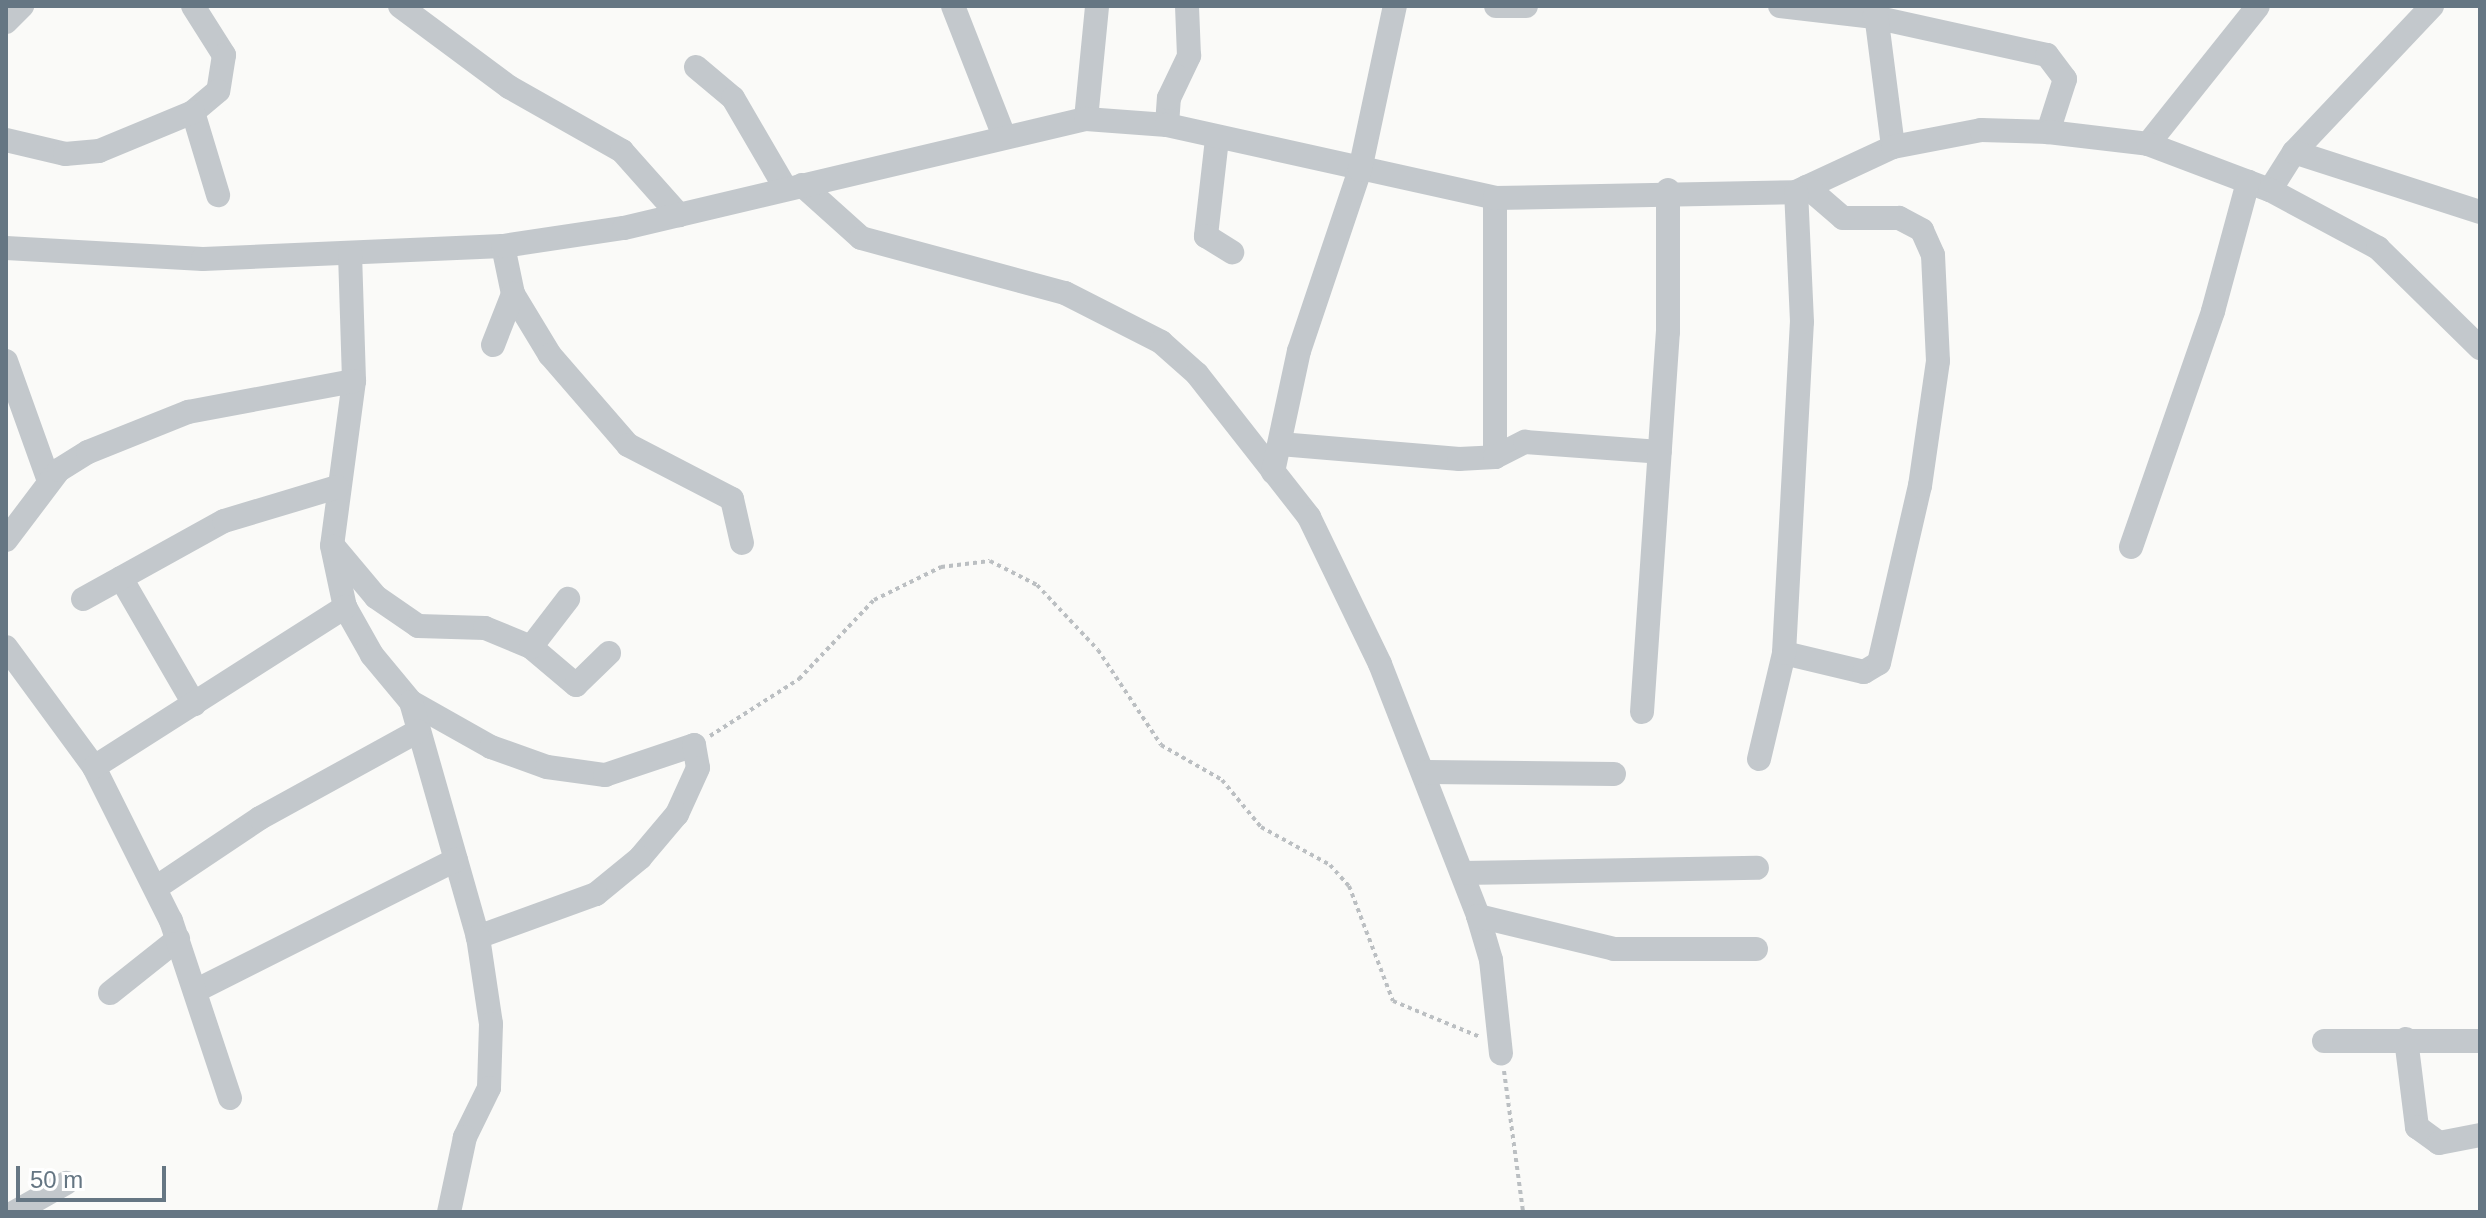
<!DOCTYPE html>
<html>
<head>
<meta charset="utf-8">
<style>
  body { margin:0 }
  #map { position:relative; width:2486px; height:1218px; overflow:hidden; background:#fafaf8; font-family:Arial,sans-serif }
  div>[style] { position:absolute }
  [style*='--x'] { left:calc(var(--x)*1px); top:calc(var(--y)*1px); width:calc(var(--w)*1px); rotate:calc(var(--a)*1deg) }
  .path>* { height:4px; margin-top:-2px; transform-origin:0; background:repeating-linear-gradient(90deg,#bbbfc2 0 4px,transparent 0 8px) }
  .minor>* { height:24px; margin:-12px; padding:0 12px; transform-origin:12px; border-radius:12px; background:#c3c8cc }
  span { translate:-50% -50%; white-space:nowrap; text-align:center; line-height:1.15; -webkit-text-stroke:8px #fff; paint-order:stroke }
  .frame { position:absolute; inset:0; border:8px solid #657683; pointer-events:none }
  .scale { position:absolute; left:16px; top:1166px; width:150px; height:36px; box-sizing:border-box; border:4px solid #657683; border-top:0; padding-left:10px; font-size:24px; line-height:28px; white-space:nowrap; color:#657683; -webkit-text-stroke:6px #fff; paint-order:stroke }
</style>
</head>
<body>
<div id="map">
  <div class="path">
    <i style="--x:710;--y:736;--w:106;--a:-32.6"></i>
    <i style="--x:799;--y:679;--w:109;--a:-46.5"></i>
    <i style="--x:874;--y:600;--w:75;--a:-26.2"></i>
    <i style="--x:941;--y:567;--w:49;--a:-7"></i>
    <i style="--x:990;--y:561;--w:53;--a:27.1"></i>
    <i style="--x:1037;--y:585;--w:89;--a:46.8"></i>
    <i style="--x:1098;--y:650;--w:114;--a:56.4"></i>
    <i style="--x:1161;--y:745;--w:70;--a:29.8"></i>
    <i style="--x:1222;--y:780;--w:61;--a:50.3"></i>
    <i style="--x:1261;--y:827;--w:79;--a:28.8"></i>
    <i style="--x:1330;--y:865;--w:28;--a:48"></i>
    <i style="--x:1349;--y:886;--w:123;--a:69.1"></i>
    <i style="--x:1393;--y:1001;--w:94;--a:22.5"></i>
    <i style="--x:1504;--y:1071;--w:142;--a:82.3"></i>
  </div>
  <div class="minor">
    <i style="--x:193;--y:6;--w:58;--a:57.7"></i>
    <i style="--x:224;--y:55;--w:36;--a:99"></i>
    <i style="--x:218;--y:91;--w:33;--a:140"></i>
    <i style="--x:193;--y:112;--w:87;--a:73.2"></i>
    <i style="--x:400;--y:6;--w:136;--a:36.6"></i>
    <i style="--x:509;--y:87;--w:130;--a:29.5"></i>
    <i style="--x:622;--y:151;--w:86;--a:48.3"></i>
    <i style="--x:953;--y:6;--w:140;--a:68.6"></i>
    <i style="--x:1496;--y:6;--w:30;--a:0"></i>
    <i style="--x:1780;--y:6;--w:95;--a:6.7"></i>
    <i style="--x:1874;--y:17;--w:177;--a:12.4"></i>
    <i style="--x:2047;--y:55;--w:30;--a:53"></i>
    <i style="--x:2065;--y:79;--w:56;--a:107.8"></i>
    <i style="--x:1875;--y:6;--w:142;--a:82.7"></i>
    <i style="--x:6;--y:22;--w:23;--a:-45"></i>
    <i style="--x:696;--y:67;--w:48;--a:40"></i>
    <i style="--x:733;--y:98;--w:105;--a:59.8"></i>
    <i style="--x:1086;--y:119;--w:114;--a:-84.4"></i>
    <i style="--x:1167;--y:125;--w:27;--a:-86"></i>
    <i style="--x:1169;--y:98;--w:47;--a:-64.5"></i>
    <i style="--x:1189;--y:56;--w:50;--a:-92.3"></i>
    <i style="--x:1217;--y:139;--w:98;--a:96.5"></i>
    <i style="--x:1206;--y:236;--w:31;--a:32"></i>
    <i style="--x:6;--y:140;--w:61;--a:13.3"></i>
    <i style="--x:65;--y:154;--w:34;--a:-5"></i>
    <i style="--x:99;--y:151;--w:102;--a:-22.5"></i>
    <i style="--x:2148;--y:144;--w:176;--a:-51.4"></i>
    <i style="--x:2294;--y:152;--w:201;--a:-46.6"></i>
    <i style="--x:802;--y:185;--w:79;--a:41.9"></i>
    <i style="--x:861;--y:238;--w:211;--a:15.1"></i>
    <i style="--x:1065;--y:293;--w:108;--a:27"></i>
    <i style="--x:1161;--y:342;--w:48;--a:41.6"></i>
    <i style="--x:1197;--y:374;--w:182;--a:51.9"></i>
    <i style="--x:1309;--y:517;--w:163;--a:64.2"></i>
    <i style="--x:1380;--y:664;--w:270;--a:68.7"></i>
    <i style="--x:1478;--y:916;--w:46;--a:73.5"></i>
    <i style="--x:1491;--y:960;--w:94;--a:83.9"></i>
    <i style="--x:2270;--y:190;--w:45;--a:-57.7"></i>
    <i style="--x:2294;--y:152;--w:195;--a:17.9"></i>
    <i style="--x:1495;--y:198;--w:259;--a:90"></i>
    <i style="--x:503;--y:246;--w:49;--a:78.2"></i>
    <i style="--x:513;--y:294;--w:71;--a:58.8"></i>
    <i style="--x:550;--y:355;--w:119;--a:49.1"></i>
    <i style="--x:628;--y:445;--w:117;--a:27.4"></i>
    <i style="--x:732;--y:499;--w:45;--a:77.2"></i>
    <i style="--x:6;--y:248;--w:197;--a:3.2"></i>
    <i style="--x:203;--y:259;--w:300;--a:-2.5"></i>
    <i style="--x:503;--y:246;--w:122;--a:-8.5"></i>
    <i style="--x:624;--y:228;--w:475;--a:-13.3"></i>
    <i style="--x:1086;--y:119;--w:81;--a:4.2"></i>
    <i style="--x:1167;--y:125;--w:336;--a:12.5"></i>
    <i style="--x:1495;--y:198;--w:301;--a:-1.1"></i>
    <i style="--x:1796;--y:192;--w:107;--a:-24.9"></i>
    <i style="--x:1893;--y:147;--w:90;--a:-10.9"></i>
    <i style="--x:1981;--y:130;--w:67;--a:1.7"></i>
    <i style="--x:2048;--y:132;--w:101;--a:6.8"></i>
    <i style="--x:2148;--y:144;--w:130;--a:20.7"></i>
    <i style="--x:2270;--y:190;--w:123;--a:28.2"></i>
    <i style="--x:2378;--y:248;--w:143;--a:44.4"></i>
    <i style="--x:350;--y:253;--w:128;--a:88.2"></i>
    <i style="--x:354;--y:381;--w:166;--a:97.6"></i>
    <i style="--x:332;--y:546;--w:62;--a:78"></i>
    <i style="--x:345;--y:607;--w:55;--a:60.6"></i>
    <i style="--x:372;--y:655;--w:61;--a:50.3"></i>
    <i style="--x:411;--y:702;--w:92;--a:29.4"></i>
    <i style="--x:491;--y:747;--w:59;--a:19.7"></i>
    <i style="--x:547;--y:767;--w:59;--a:7.9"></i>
    <i style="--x:605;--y:775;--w:94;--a:-18.6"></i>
    <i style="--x:694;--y:745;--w:23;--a:80"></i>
    <i style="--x:698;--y:768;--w:51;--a:114.5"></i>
    <i style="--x:677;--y:814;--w:57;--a:130.1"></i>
    <i style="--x:640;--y:858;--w:57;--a:140.7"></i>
    <i style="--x:596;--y:894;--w:126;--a:160"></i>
    <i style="--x:493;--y:345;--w:55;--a:-68.6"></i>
    <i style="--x:6;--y:361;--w:127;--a:70.3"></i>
    <i style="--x:1280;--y:444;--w:180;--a:4.8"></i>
    <i style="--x:1459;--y:459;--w:36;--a:-3"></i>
    <i style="--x:1495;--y:457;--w:34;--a:-27"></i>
    <i style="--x:1525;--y:442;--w:135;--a:4.2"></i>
    <i style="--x:1273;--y:472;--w:124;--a:-77.9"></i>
    <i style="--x:1299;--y:351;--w:191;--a:-71.4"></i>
    <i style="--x:1360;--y:170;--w:168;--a:-78"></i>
    <i style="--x:6;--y:540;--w:88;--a:-52.9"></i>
    <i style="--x:59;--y:470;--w:34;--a:-32"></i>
    <i style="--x:88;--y:452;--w:108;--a:-21.8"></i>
    <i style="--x:188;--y:412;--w:169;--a:-10.6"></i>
    <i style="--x:334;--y:547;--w:65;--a:50"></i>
    <i style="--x:376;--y:597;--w:51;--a:34.6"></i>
    <i style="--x:418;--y:626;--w:67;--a:1.7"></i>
    <i style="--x:485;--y:628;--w:50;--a:22.4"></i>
    <i style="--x:531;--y:647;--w:59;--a:40.2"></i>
    <i style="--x:576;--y:685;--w:46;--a:-44.1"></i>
    <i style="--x:2131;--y:547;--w:250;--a:-70.8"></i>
    <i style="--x:2213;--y:311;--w:134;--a:-74.8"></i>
    <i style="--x:121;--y:578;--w:146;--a:59.9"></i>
    <i style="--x:83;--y:599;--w:161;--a:-29"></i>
    <i style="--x:224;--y:521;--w:118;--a:-16.7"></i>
    <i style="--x:6;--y:647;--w:149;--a:53.7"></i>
    <i style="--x:531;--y:647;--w:61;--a:-52.4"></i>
    <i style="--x:1784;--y:653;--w:82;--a:13.4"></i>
    <i style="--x:1864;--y:672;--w:17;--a:-31"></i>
    <i style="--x:1879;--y:663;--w:182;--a:-77"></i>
    <i style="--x:1920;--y:486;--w:126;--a:-81.8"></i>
    <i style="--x:1938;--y:361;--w:106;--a:-92.7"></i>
    <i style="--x:1933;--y:255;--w:27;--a:-114"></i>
    <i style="--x:1922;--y:230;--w:26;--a:-152"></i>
    <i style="--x:1899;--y:218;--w:56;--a:180"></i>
    <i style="--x:1843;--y:218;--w:48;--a:-139.3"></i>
    <i style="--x:411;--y:702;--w:244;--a:74.1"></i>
    <i style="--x:478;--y:937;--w:88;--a:81.5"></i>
    <i style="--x:491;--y:1024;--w:64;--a:91.8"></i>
    <i style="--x:489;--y:1088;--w:55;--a:116.1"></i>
    <i style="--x:465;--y:1137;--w:77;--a:102"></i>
    <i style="--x:1642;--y:712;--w:381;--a:-86.1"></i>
    <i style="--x:1668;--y:332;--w:142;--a:-90"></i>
    <i style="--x:1759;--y:759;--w:109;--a:-76.7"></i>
    <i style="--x:1784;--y:653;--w:331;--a:-86.9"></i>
    <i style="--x:1802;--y:322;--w:130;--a:-92.6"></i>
    <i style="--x:1427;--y:772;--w:187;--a:0.6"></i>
    <i style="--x:1462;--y:873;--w:295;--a:-1"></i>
    <i style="--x:157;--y:887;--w:124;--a:-33.8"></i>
    <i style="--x:260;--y:818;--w:180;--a:-28.8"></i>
    <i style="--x:1478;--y:916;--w:140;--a:13.6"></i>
    <i style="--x:1614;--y:949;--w:142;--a:0"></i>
    <i style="--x:195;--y:991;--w:292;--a:-26.7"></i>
    <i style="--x:110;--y:993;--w:87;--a:-38.5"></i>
    <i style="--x:2406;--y:1039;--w:89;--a:82.9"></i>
    <i style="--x:2417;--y:1127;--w:27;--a:36"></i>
    <i style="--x:2439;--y:1143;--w:42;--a:-11"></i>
    <i style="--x:2324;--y:1041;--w:156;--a:0"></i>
    <i style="--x:230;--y:1098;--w:187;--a:-108.4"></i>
    <i style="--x:171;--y:921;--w:172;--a:-116.6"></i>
    <i style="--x:94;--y:767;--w:298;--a:-32.5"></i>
    <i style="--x:15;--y:1212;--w:59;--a:-29.6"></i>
  </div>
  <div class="frame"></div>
  <div class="scale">50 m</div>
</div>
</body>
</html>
